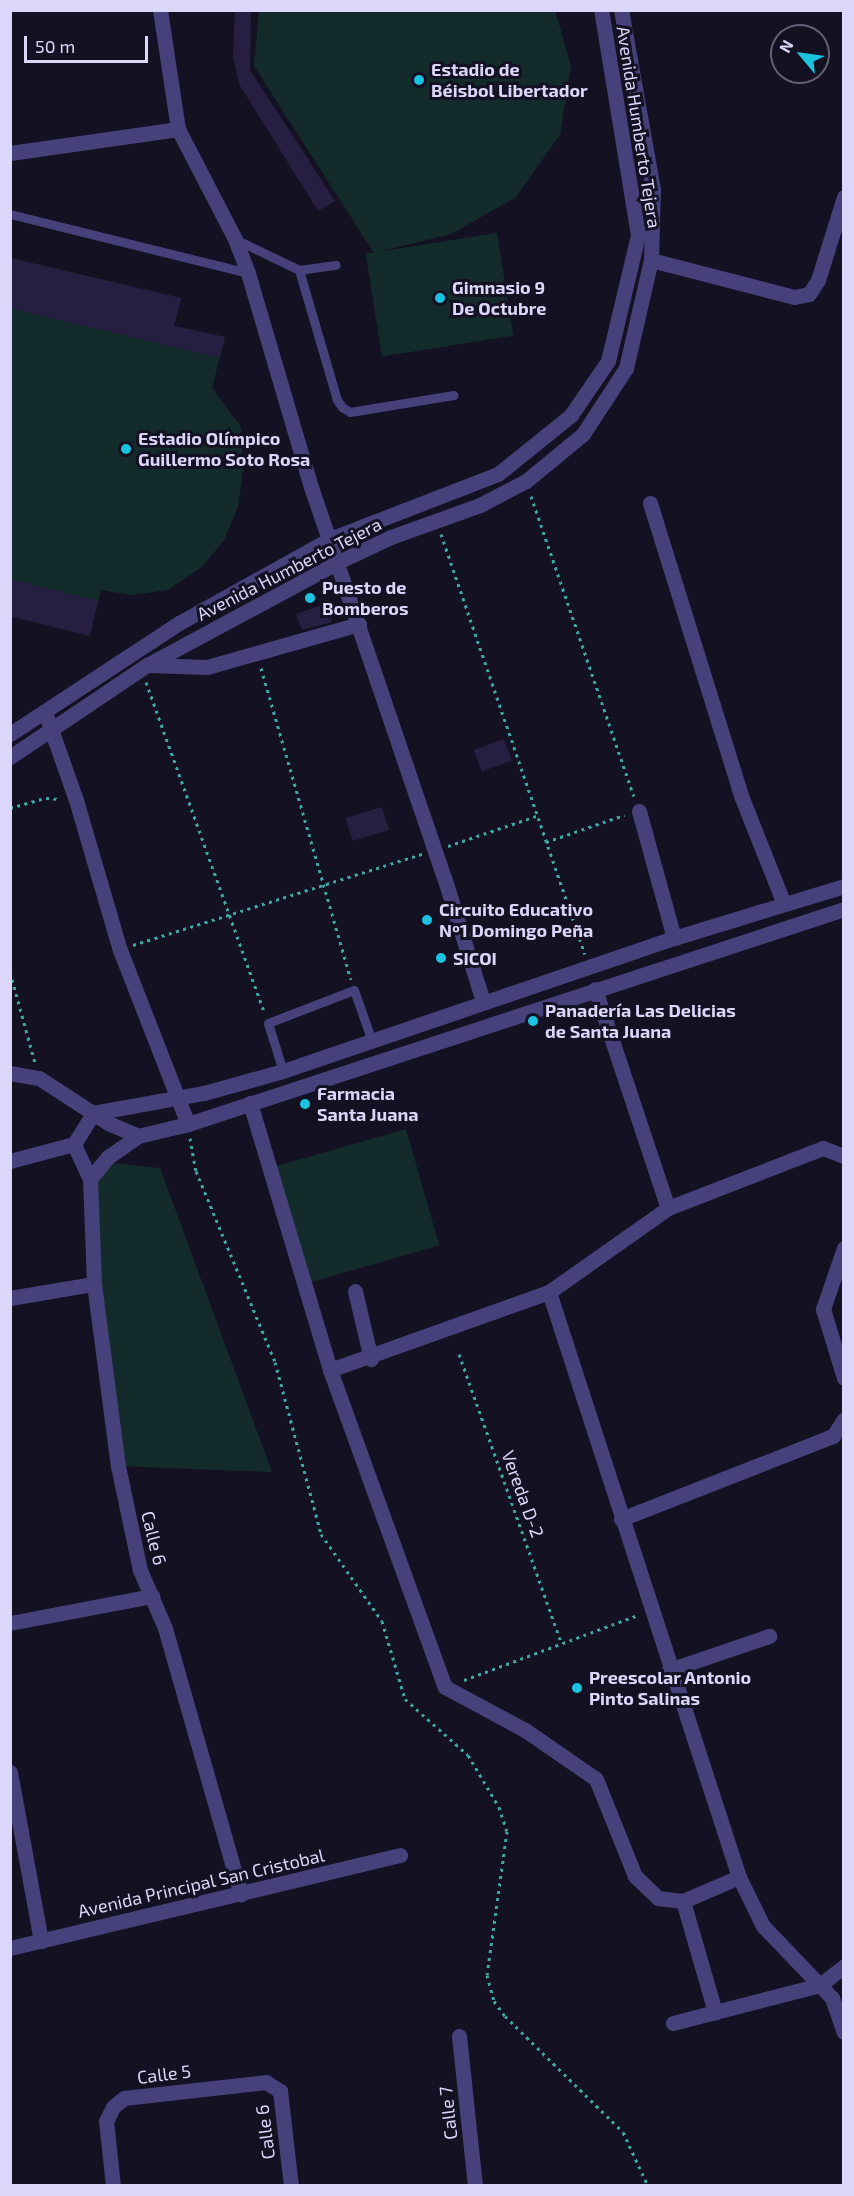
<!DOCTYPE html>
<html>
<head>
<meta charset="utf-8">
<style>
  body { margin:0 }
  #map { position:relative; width:854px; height:2196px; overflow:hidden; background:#141122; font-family:"Exo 2",sans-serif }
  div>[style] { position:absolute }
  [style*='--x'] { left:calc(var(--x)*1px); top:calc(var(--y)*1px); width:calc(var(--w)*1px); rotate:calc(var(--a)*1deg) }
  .green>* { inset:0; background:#142b2b; transform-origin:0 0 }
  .building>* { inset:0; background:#271f41; transform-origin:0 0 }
  .path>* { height:3px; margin-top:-1.5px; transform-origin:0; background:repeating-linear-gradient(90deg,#3da7a6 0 3px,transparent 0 7.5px) }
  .service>* { height:9px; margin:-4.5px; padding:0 4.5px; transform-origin:4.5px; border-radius:4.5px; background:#46417b }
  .minor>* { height:15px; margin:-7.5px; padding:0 7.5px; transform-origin:7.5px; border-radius:7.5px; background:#46417b }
  .tertiary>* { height:15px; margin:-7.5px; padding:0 7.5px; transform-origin:7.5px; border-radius:7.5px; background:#46417b }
  .dots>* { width:16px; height:16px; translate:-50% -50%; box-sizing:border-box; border:3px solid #141122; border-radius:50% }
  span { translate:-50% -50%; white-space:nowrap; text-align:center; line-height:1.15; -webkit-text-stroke:6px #141122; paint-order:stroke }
  .poi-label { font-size:18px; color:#dcd6fa; font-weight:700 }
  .left { translate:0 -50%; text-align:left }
  .street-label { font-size:18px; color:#dcd6fa }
  .frame { position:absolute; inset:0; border:12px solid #dcd6fa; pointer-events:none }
  .north { position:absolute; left:770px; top:24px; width:60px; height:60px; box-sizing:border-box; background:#141122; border:2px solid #646078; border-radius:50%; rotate:299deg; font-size:16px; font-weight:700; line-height:24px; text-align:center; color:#dcd6fa }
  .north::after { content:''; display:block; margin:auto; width:21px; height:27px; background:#1bc3e1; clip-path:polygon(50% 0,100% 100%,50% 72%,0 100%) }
  .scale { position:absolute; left:24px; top:36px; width:124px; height:27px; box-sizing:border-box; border:3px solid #dcd6fa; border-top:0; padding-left:8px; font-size:18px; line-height:21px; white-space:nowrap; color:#dcd6fa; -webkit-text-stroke:4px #141122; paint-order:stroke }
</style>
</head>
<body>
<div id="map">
  <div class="green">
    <i style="clip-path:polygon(555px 10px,571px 66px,560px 135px,516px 197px,451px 234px,374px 253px,254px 66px,259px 11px)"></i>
    <i style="left:497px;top:233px;width:104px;height:133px;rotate:81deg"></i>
    <i style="clip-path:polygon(11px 258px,181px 298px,174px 326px,225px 337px,212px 388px,241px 427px,243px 470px,238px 507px,224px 540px,202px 567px,168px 590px,131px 595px,101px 590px,90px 635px,11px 615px)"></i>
    <i style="left:406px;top:1129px;width:121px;height:138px;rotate:74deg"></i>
    <i style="clip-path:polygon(93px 1161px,160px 1168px,272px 1472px,118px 1466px,90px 1294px)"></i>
  </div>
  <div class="building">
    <i style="clip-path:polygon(235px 10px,251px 10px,250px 70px,335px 201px,318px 211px,239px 84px,233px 56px)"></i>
    <i style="clip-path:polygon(10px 258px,181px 298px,174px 326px,225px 337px,220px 358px,10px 308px)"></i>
    <i style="left:10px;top:579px;width:91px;height:36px;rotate:14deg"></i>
    <i style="clip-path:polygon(325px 604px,332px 622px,302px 630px,296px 614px)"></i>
    <i style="left:504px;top:739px;width:23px;height:32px;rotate:70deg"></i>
    <i style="left:382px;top:807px;width:24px;height:38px;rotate:73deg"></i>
  </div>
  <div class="path">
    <i style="--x:531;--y:496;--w:317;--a:71.1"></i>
    <i style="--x:441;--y:534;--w:444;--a:71.1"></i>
    <i style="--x:261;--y:668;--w:324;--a:73.9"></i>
    <i style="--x:146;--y:682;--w:350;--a:70.3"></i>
    <i style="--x:10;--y:808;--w:37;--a:-16"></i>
    <i style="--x:46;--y:798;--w:13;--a:4"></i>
    <i style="--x:546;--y:842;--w:83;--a:-19.1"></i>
    <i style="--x:448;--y:846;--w:96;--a:-18.8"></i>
    <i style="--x:133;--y:945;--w:303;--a:-17.5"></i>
    <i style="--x:10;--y:972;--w:94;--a:74.6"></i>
    <i style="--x:190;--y:1138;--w:34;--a:80"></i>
    <i style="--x:196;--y:1171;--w:207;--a:67.5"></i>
    <i style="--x:275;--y:1362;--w:178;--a:75"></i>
    <i style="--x:321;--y:1534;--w:106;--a:55"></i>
    <i style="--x:382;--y:1621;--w:81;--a:73.6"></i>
    <i style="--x:405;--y:1699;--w:84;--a:41.6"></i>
    <i style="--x:468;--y:1755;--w:61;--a:59.2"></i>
    <i style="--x:499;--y:1807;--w:25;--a:72"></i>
    <i style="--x:507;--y:1831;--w:145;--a:97.9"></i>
    <i style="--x:487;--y:1975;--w:27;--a:75"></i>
    <i style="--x:494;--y:2001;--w:19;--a:54"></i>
    <i style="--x:505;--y:2016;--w:165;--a:44.5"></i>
    <i style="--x:623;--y:2132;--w:60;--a:65.2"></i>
    <i style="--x:459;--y:1354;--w:306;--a:70.5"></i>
    <i style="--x:464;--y:1680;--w:186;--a:-20.5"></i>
  </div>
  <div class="service">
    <i style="--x:10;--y:214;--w:245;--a:13.9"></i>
    <i style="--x:235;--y:239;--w:71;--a:25.8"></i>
    <i style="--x:299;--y:270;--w:37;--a:-8"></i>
    <i style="--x:299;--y:270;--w:135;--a:73.7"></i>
    <i style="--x:337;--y:400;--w:9;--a:54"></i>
    <i style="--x:342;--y:407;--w:9;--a:32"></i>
    <i style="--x:350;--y:412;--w:105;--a:-9.3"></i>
    <i style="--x:283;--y:1071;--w:50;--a:-107.4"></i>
    <i style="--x:268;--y:1023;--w:92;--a:-21"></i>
    <i style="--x:354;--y:990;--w:54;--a:70.6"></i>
  </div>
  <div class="minor">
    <i style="--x:160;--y:10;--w:120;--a:81.4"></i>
    <i style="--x:178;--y:129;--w:124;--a:62.6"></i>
    <i style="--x:235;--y:239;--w:36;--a:69"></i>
    <i style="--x:248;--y:273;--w:223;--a:73.6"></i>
    <i style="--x:311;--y:487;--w:415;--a:71.2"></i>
    <i style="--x:445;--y:880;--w:127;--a:72.6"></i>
    <i style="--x:10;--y:153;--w:170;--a:-8.1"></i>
    <i style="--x:651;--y:260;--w:148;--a:14.5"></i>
    <i style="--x:794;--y:297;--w:15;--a:-11"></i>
    <i style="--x:809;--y:294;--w:17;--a:-57"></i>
    <i style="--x:818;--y:280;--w:87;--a:-72.6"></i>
    <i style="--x:650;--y:503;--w:309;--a:72.7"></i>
    <i style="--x:742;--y:798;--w:114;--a:68.4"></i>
    <i style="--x:147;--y:665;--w:60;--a:1.9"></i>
    <i style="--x:207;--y:667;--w:158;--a:-15.8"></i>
    <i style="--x:45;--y:712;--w:93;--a:70.6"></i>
    <i style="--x:76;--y:800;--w:156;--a:73.7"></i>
    <i style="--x:120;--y:950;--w:187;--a:68.7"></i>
    <i style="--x:639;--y:811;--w:132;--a:74.6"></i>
    <i style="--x:595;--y:989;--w:231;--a:71.6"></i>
    <i style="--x:10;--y:1073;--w:29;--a:10"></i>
    <i style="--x:39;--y:1078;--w:82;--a:33.1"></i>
    <i style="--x:108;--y:1123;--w:33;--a:23"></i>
    <i style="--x:250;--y:1103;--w:279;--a:73.3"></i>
    <i style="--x:330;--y:1370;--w:337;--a:70.1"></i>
    <i style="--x:445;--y:1687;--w:91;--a:28.3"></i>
    <i style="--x:525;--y:1730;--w:86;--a:34.6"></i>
    <i style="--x:596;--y:1779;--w:105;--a:68.1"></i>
    <i style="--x:635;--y:1876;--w:32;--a:44"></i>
    <i style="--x:658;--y:1898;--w:25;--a:7"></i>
    <i style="--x:683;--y:1901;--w:61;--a:-23.2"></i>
    <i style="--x:10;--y:1161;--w:66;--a:-14.9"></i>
    <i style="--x:90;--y:1179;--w:38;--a:-115"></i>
    <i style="--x:74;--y:1144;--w:36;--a:-58"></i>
    <i style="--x:93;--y:1113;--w:113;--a:-10.2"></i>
    <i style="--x:204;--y:1093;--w:82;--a:-15.6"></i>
    <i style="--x:283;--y:1071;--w:413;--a:-18.8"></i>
    <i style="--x:674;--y:938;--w:178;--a:-17"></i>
    <i style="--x:90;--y:1179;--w:28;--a:-51"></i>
    <i style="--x:108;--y:1157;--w:37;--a:-35"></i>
    <i style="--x:138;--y:1136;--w:51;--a:-13.5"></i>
    <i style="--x:188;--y:1124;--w:690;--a:-18.15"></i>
    <i style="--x:90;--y:1179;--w:105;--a:87.8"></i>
    <i style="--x:94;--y:1284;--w:184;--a:82.5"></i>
    <i style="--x:118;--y:1466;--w:106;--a:78.1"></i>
    <i style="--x:140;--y:1570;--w:63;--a:66.7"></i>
    <i style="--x:165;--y:1628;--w:277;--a:74.1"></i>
    <i style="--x:844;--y:1248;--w:65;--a:109"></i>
    <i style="--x:823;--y:1309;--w:72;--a:73.1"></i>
    <i style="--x:355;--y:1291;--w:70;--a:76.8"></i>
    <i style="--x:549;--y:1292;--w:615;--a:72.01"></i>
    <i style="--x:739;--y:1877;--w:55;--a:63.9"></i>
    <i style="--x:763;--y:1926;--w:100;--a:46.2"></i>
    <i style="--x:832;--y:1998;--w:36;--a:71"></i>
    <i style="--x:10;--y:1298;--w:85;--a:-9.5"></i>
    <i style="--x:330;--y:1370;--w:232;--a:-19.6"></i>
    <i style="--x:549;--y:1292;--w:146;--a:-35.2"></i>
    <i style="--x:668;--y:1208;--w:166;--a:-21.2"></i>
    <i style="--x:823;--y:1148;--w:22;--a:21"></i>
    <i style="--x:621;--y:1519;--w:228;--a:-21.4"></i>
    <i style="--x:833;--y:1436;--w:20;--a:-57"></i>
    <i style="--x:10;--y:1623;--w:145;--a:-10.8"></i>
    <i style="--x:669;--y:1670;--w:106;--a:-18.8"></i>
    <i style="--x:10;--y:1772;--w:172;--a:79.6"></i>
    <i style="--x:683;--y:1901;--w:116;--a:73.9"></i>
    <i style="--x:10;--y:1948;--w:401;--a:-13.4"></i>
    <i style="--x:673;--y:2023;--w:152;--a:-14.5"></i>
    <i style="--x:820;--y:1985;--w:31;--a:-38"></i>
    <i style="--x:459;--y:2036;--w:151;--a:83.9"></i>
    <i style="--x:113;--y:2186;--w:65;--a:-96.1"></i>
    <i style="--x:106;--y:2121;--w:16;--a:-63"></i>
    <i style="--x:113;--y:2107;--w:14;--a:-39"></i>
    <i style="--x:124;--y:2098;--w:143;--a:-6.4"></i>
    <i style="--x:266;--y:2082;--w:17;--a:33"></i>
    <i style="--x:280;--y:2091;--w:96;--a:83.4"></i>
  </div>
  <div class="tertiary">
    <i style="--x:10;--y:734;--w:202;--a:-33.3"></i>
    <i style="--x:179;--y:623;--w:173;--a:-29.1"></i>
    <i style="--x:330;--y:539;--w:180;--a:-21.2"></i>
    <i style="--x:498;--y:474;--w:94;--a:-38.9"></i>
    <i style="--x:571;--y:415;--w:65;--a:-55.6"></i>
    <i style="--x:608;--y:361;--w:130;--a:-76.6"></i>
    <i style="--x:638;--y:235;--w:228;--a:-99.3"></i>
    <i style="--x:10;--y:757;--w:165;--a:-33.9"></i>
    <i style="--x:147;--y:665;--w:217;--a:-28.3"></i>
    <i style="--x:338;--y:562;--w:59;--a:-25.3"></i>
    <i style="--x:391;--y:537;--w:95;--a:-19.8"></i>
    <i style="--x:480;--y:505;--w:52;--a:-27.6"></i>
    <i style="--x:526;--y:481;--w:74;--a:-39.5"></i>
    <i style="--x:583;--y:434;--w:79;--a:-56.9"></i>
    <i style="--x:626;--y:368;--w:111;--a:-77"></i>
    <i style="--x:651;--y:260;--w:71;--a:-88.4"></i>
    <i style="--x:653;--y:189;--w:182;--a:-100.1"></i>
  </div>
  <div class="dots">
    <i style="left:419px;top:80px;background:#1bc3e1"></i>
    <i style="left:440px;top:298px;background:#1bc3e1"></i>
    <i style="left:126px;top:449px;background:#1bc3e1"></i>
    <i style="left:310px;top:598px;background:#1bc3e1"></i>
    <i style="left:427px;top:920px;background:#1bc3e1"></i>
    <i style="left:441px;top:958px;background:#1bc3e1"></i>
    <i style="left:533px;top:1021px;background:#1bc3e1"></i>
    <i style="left:305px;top:1104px;background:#1bc3e1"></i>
    <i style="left:577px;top:1688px;background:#1bc3e1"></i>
  </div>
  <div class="poi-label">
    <span class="left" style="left:431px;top:80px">Estadio de<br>Béisbol Libertador</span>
    <span class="left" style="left:452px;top:298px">Gimnasio 9<br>De Octubre</span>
    <span class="left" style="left:138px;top:449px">Estadio Olímpico<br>Guillermo Soto Rosa</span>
    <span class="left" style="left:322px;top:598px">Puesto de<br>Bomberos</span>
    <span class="left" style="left:439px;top:920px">Circuito Educativo<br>Nº1 Domingo Peña</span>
    <span class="left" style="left:453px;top:958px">SICOI</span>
    <span class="left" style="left:545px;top:1021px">Panadería Las Delicias<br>de Santa Juana</span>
    <span class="left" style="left:317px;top:1104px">Farmacia<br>Santa Juana</span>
    <span class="left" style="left:589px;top:1688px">Preescolar Antonio<br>Pinto Salinas</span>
  </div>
  <div class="street-label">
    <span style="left:639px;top:127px;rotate:81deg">Avenida Humberto Tejera</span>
    <span style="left:289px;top:569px;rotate:-27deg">Avenida Humberto Tejera</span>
    <span style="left:523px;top:1494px;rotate:70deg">Vereda D-2</span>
    <span style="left:154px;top:1538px;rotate:76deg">Calle 6</span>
    <span style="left:201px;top:1883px;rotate:-13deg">Avenida Principal San Cristobal</span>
    <span style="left:164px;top:2074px;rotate:-7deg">Calle 5</span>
    <span style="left:448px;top:2113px;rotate:-96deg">Calle 7</span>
    <span style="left:265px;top:2132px;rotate:-97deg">Calle 6</span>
  </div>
  <div class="frame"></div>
  <div class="north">N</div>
  <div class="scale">50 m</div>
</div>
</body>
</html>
